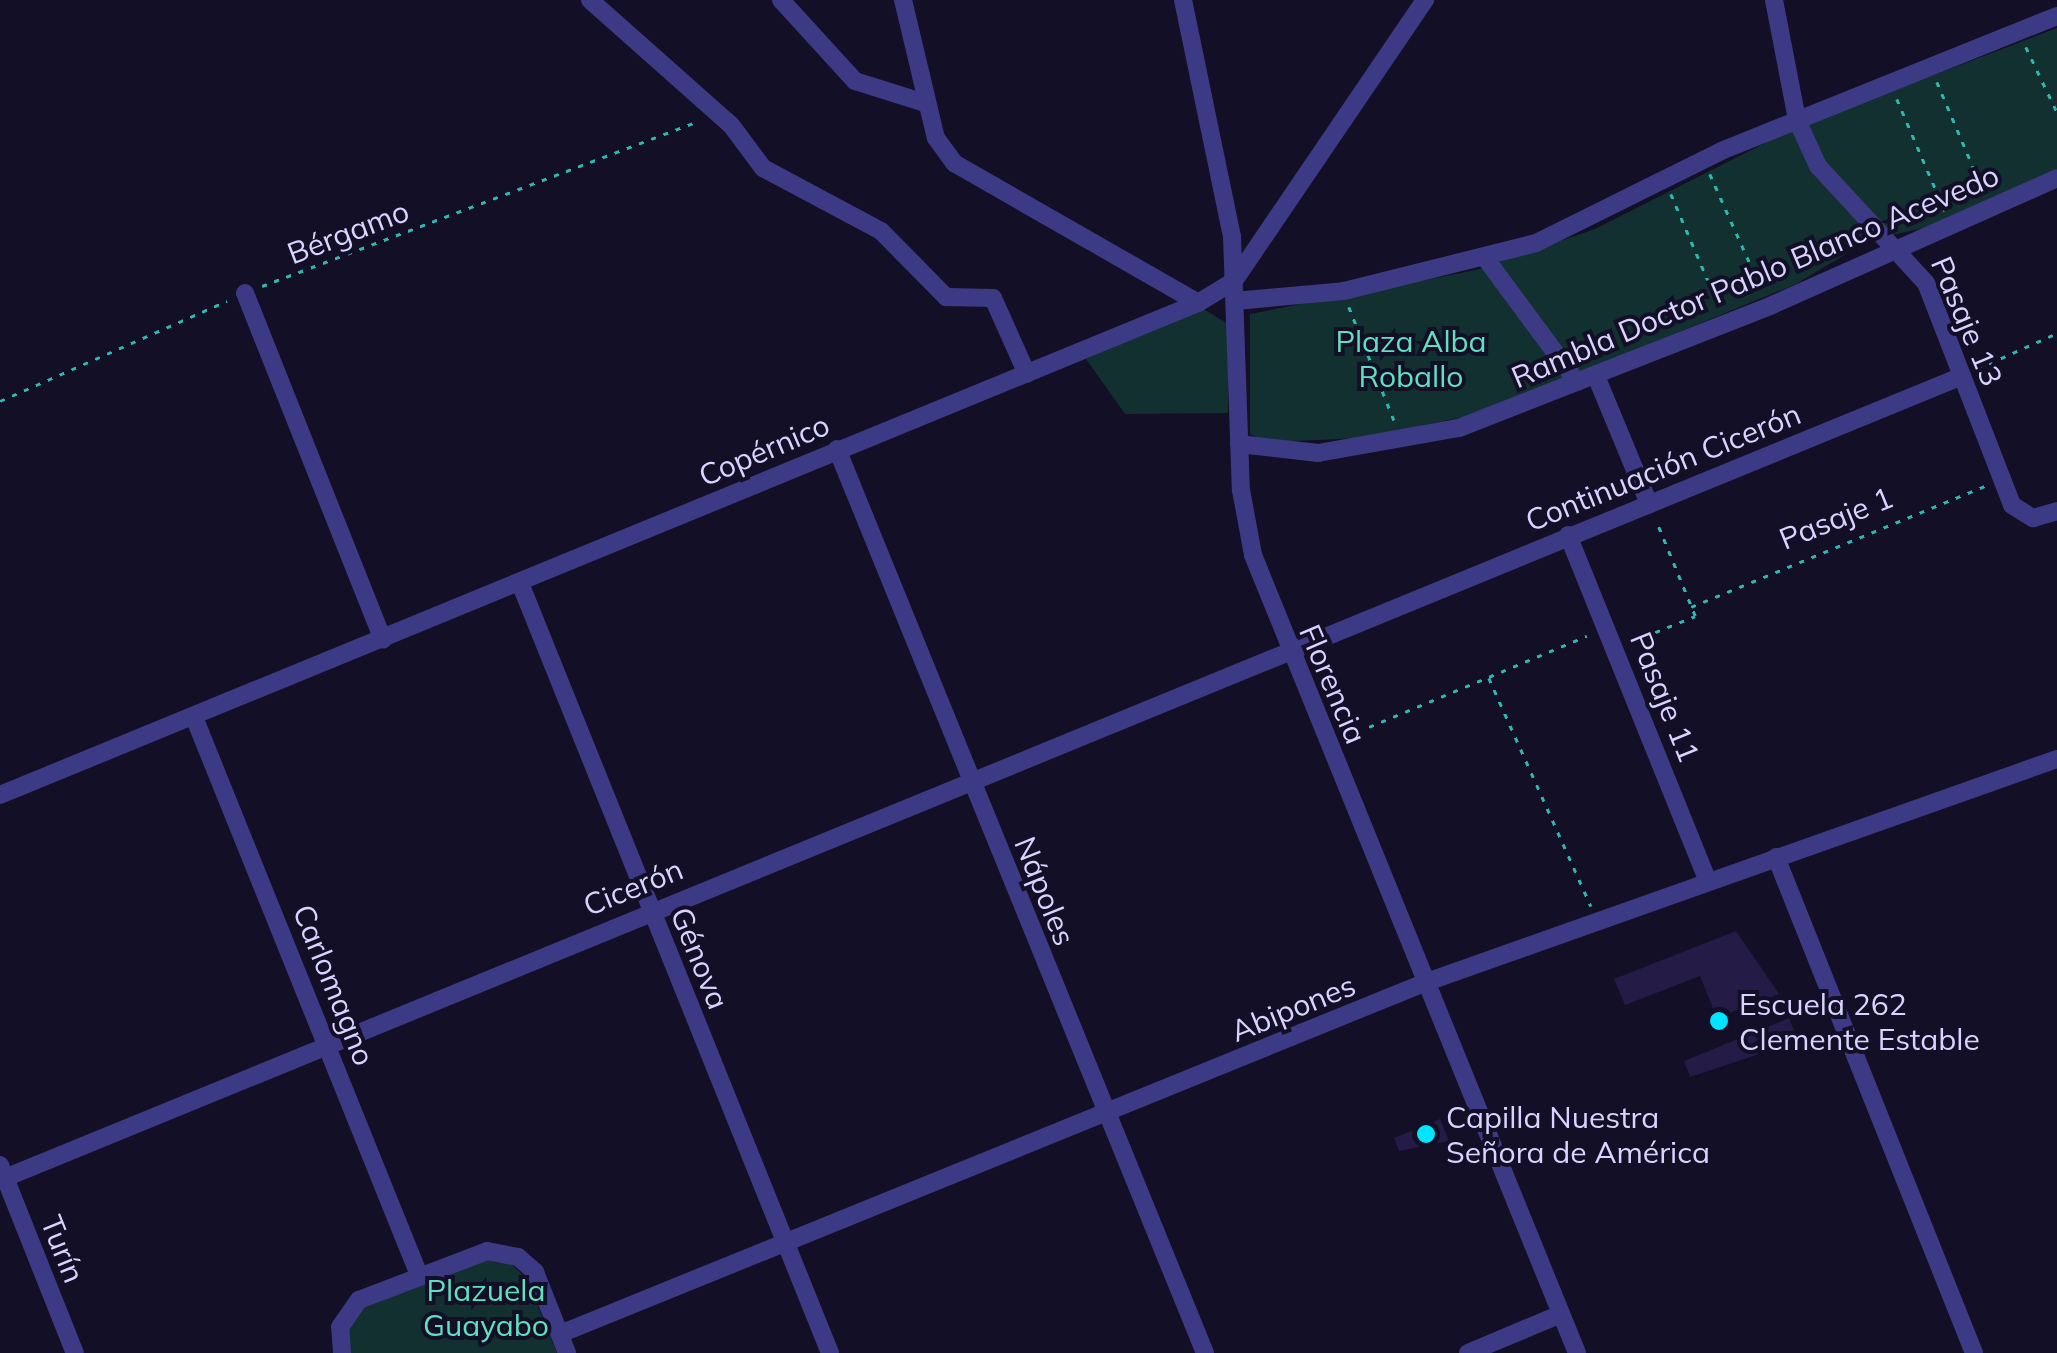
<!DOCTYPE html>
<html>
<head>
<meta charset="utf-8">
<style>
  body { margin:0 }
  #map { position:relative; width:2057px; height:1353px; overflow:hidden; background:#130f26; font-family:Mulish,sans-serif }
  div>[style] { position:absolute }
  [style*='--x'] { left:calc(var(--x)*1px); top:calc(var(--y)*1px); width:calc(var(--w)*1px); rotate:calc(var(--a)*1deg) }
  .green>* { inset:0; background:#12302f }
  .building>* { inset:0; background:#241b47 }
  .path>* { height:2.5px; margin-top:-1.25px; transform-origin:0; background:repeating-linear-gradient(90deg,#2fb8b0 0 5px,transparent 0 13px) }
  .minor>* { height:18px; margin:-9px; padding:0 9px; transform-origin:9px; border-radius:9px; background:#3d3a85 }
  .dots>* { width:28px; height:28px; translate:-50% -50%; box-sizing:border-box; border:5px solid #130f26; border-radius:50% }
  span { translate:-50% -50%; white-space:nowrap; text-align:center; line-height:1.15; -webkit-text-stroke:8px #130f26; paint-order:stroke }
  .street-label { font-size:30px; color:#d9d4ff }
  .park-label { font-size:30px; color:#5fe0c0 }
  .poi-label { font-size:30px; color:#d9d4ff }
  .left { translate:0 -50%; text-align:left }
</style>
</head>
<body>
<div id="map">
  <div class="green">
    <i style="clip-path:polygon(2057px 28px,2057px 169px,1933px 226px,1869px 240px,1796px 284px,1482px 413px,1362px 438px,1268px 442px,1250px 434px,1250px 314px,1476px 270px,1595px 229px,1793px 129px)"></i>
    <i style="clip-path:polygon(1200px 307px,1228px 324px,1228px 413px,1125px 414px,1086px 359px)"></i>
    <i style="clip-path:polygon(482px 1259px,507px 1260px,527px 1279px,557px 1353px,347px 1353px,348px 1328px,362px 1309px)"></i>
  </div>
  <div class="building">
    <i style="clip-path:polygon(1736px 931px,1779px 994px,1717px 1018px,1700px 976px,1625px 1005px,1614px 979px)"></i>
    <i style="clip-path:polygon(1789px 1018px,1798px 1041px,1690px 1077px,1684px 1061px)"></i>
    <i style="clip-path:polygon(1440px 1119px,1449px 1141px,1399px 1151px,1394px 1138px)"></i>
  </div>
  <div class="path">
    <i style="--x:2026;--y:47;--w:72;--a:64.5"></i>
    <i style="--x:1937;--y:82;--w:117;--a:66.9"></i>
    <i style="--x:1897;--y:99;--w:122;--a:66.8"></i>
    <i style="--x:1710;--y:174;--w:127;--a:65.9"></i>
    <i style="--x:1671;--y:194;--w:122;--a:66.8"></i>
    <i style="--x:262;--y:286;--w:467;--a:-20.7"></i>
    <i style="--x:1349;--y:307;--w:122;--a:68.3"></i>
    <i style="--x:1977;--y:369;--w:88;--a:-24.2"></i>
    <i style="--x:0;--y:401;--w:248;--a:-23.8"></i>
    <i style="--x:1691;--y:607;--w:320;--a:-22.4"></i>
    <i style="--x:1631;--y:642;--w:69;--a:-22.1"></i>
    <i style="--x:1695;--y:616;--w:103;--a:-112.3"></i>
    <i style="--x:1489;--y:678;--w:250;--a:65.9"></i>
    <i style="--x:1345;--y:737;--w:262;--a:-22.7"></i>
  </div>
  <div class="minor">
    <i style="--x:590;--y:0;--w:188;--a:41.6"></i>
    <i style="--x:731;--y:125;--w:54;--a:53.3"></i>
    <i style="--x:763;--y:168;--w:134;--a:28.1"></i>
    <i style="--x:881;--y:231;--w:93;--a:45.4"></i>
    <i style="--x:946;--y:297;--w:47;--a:1.2"></i>
    <i style="--x:993;--y:298;--w:83;--a:65.9"></i>
    <i style="--x:781;--y:0;--w:110;--a:47.6"></i>
    <i style="--x:855;--y:81;--w:73;--a:17.4"></i>
    <i style="--x:903;--y:0;--w:142;--a:76.6"></i>
    <i style="--x:936;--y:138;--w:31;--a:54"></i>
    <i style="--x:954;--y:163;--w:281;--a:29.8"></i>
    <i style="--x:1183;--y:0;--w:241;--a:78.3"></i>
    <i style="--x:1232;--y:236;--w:254;--a:88"></i>
    <i style="--x:1241;--y:490;--w:66;--a:79.5"></i>
    <i style="--x:1253;--y:555;--w:861;--a:67.9"></i>
    <i style="--x:1774;--y:0;--w:122;--a:79.1"></i>
    <i style="--x:1797;--y:120;--w:51;--a:65.5"></i>
    <i style="--x:1818;--y:166;--w:159;--a:47.3"></i>
    <i style="--x:1926;--y:283;--w:238;--a:68.8"></i>
    <i style="--x:2012;--y:505;--w:25;--a:32"></i>
    <i style="--x:2033;--y:518;--w:25;--a:-16"></i>
    <i style="--x:1486;--y:259;--w:153;--a:53.5"></i>
    <i style="--x:245;--y:293;--w:373;--a:68.3"></i>
    <i style="--x:1235;--y:301;--w:109;--a:-5.2"></i>
    <i style="--x:1344;--y:291;--w:198;--a:-14"></i>
    <i style="--x:1536;--y:243;--w:207;--a:-26.4"></i>
    <i style="--x:1721;--y:151;--w:362;--a:-21.9"></i>
    <i style="--x:1596;--y:376;--w:139;--a:67.5"></i>
    <i style="--x:1239;--y:444;--w:80;--a:6.5"></i>
    <i style="--x:1318;--y:453;--w:143;--a:-10.1"></i>
    <i style="--x:1459;--y:428;--w:334;--a:-21.4"></i>
    <i style="--x:1770;--y:306;--w:314;--a:-24"></i>
    <i style="--x:837;--y:449;--w:976;--a:67.85"></i>
    <i style="--x:1568;--y:535;--w:373;--a:68"></i>
    <i style="--x:520;--y:583;--w:830;--a:68.07"></i>
    <i style="--x:194;--y:717;--w:602;--a:68.04"></i>
    <i style="--x:0;--y:795;--w:1295;--a:-22.33"></i>
    <i style="--x:1198;--y:303;--w:42;--a:-31.4"></i>
    <i style="--x:1234;--y:281;--w:340;--a:-55.8"></i>
    <i style="--x:1776;--y:857;--w:534;--a:68.24"></i>
    <i style="--x:0;--y:1165;--w:202;--a:68.3"></i>
    <i style="--x:0;--y:1180;--w:2120;--a:-22.28"></i>
    <i style="--x:560;--y:1334;--w:933;--a:-22.11"></i>
    <i style="--x:1424;--y:983;--w:671;--a:-19.49"></i>
    <i style="--x:342;--y:1353;--w:26;--a:-94"></i>
    <i style="--x:340;--y:1327;--w:33;--a:-55"></i>
    <i style="--x:359;--y:1300;--w:137;--a:-20.9"></i>
    <i style="--x:487;--y:1251;--w:32;--a:11"></i>
    <i style="--x:518;--y:1257;--w:23;--a:41"></i>
    <i style="--x:535;--y:1272;--w:87;--a:68.4"></i>
    <i style="--x:1468;--y:1353;--w:101;--a:-22.8"></i>
  </div>
  <div class="dots">
    <i style="left:1719px;top:1021px;background:#00e5ff"></i>
    <i style="left:1426px;top:1134px;background:#00e5ff"></i>
  </div>
  <div class="street-label">
    <span style="left:348px;top:232px;rotate:-21deg">Bérgamo</span>
    <span style="left:1755px;top:276px;rotate:-23deg">Rambla Doctor Pablo Blanco Acevedo</span>
    <span style="left:1967px;top:321px;rotate:67deg">Pasaje 13</span>
    <span style="left:764px;top:450px;rotate:-23deg">Copérnico</span>
    <span style="left:1663px;top:467px;rotate:-22deg">Continuación Cicerón</span>
    <span style="left:1836px;top:518px;rotate:-22deg">Pasaje 1</span>
    <span style="left:1333px;top:684px;rotate:67deg">Florencia</span>
    <span style="left:1665px;top:697px;rotate:68deg">Pasaje 11</span>
    <span style="left:633px;top:887px;rotate:-22deg">Cicerón</span>
    <span style="left:1045px;top:891px;rotate:68deg">Nápoles</span>
    <span style="left:700px;top:958px;rotate:68deg">Génova</span>
    <span style="left:334px;top:985px;rotate:68deg">Carlomagno</span>
    <span style="left:1293px;top:1008px;rotate:-22deg">Abipones</span>
    <span style="left:63px;top:1249px;rotate:68deg">Turín</span>
  </div>
  <div class="park-label">
    <span style="left:1411px;top:358px">Plaza Alba<br>Roballo</span>
    <span style="left:486px;top:1307px">Plazuela<br>Guayabo</span>
  </div>
  <div class="poi-label">
    <span class="left" style="left:1739px;top:1021px">Escuela 262<br>Clemente Estable</span>
    <span class="left" style="left:1446px;top:1134px">Capilla Nuestra<br>Señora de América</span>
  </div>
</div>
</body>
</html>
